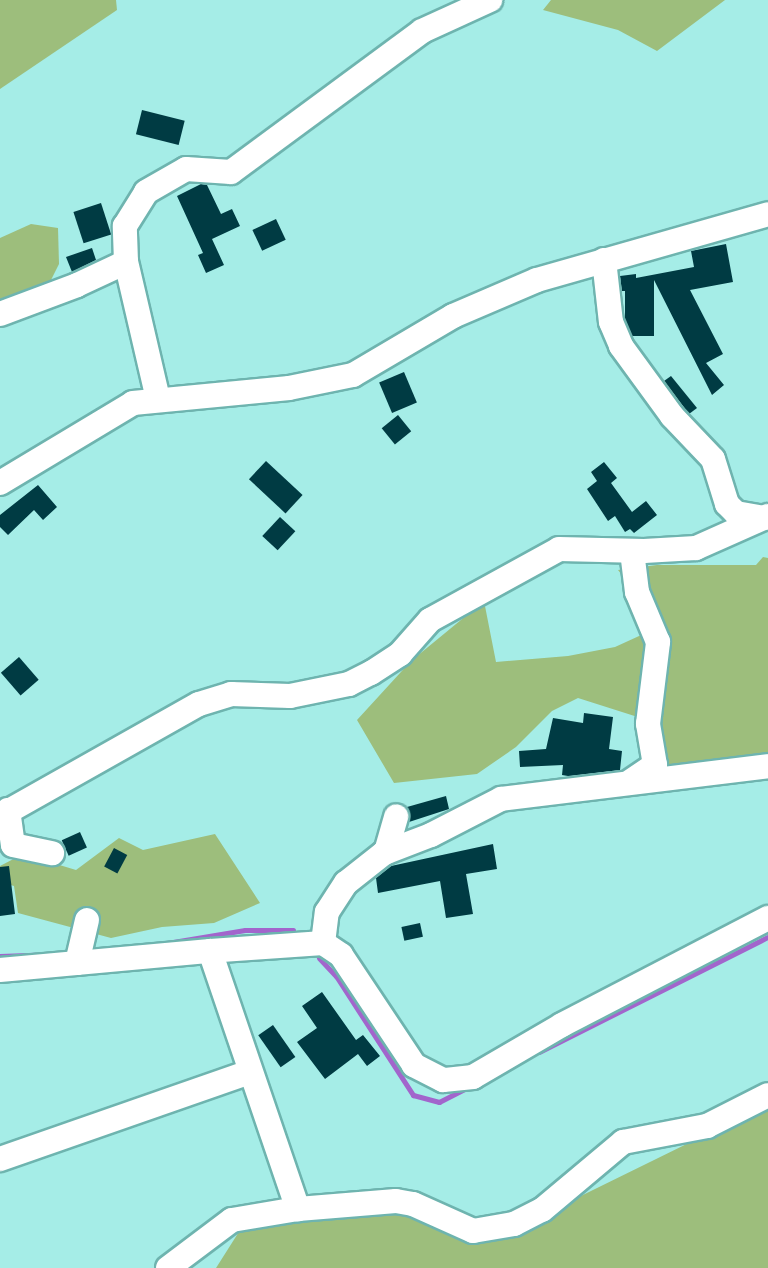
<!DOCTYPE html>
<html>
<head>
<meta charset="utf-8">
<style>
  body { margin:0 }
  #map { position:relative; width:768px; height:1268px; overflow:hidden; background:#a5ede7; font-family:"Varela Round",sans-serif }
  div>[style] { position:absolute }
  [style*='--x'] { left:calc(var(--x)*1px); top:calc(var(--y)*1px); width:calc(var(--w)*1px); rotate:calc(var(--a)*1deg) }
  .green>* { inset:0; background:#9dbe7c }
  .stream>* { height:5px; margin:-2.5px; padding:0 2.5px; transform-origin:2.5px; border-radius:2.5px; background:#a265cc }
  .building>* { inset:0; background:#003b43; transform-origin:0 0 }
  .roads { filter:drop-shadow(2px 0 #6eb4af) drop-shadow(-2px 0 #6eb4af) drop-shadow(0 2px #6eb4af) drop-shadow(0 -2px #6eb4af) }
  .minor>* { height:24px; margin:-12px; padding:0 12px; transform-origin:12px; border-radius:12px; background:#fff }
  span { translate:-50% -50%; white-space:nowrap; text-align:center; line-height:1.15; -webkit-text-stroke:6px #b2faf4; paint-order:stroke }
</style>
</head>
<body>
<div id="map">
  <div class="green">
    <i style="clip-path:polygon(0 0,116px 0,117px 10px,0 89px)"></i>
    <i style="clip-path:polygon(551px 0,725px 0,657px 51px,618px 30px,543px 10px)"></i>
    <i style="clip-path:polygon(31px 224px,58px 228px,59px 264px,49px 284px,0 305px,0 238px)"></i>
    <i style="clip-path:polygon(763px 557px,768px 558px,768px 758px,653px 772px,644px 719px,578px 698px,552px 711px,516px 747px,477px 774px,394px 783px,357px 720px,411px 661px,484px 601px,496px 662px,568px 656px,615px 647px,661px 626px,618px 570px,657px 565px,756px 565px)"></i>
    <i style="clip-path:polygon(215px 834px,260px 903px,214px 923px,162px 927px,111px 938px,18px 913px,14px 886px,0 882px,0 866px,23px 854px,76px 870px,119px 838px,143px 850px)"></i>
    <i style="clip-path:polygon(768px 1104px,768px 1268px,216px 1268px,242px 1227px,333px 1213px,412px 1214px,489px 1241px)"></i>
  </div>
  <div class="stream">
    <i style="--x:167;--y:943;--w:79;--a:-9.5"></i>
    <i style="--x:245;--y:930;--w:48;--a:0"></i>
    <i style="--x:0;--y:956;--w:35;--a:-2"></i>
    <i style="--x:319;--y:958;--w:25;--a:47"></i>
    <i style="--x:336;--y:976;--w:142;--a:57.1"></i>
    <i style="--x:413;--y:1095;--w:27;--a:15"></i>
    <i style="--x:439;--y:1102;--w:34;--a:-27"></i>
    <i style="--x:539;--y:1052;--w:256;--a:-26.7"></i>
  </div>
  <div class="building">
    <i style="left:142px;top:110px;width:44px;height:25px;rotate:14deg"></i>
    <i style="clip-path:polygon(201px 184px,207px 185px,221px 214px,232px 209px,240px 226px,212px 239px,224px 265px,206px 273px,198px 255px,203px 253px,177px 196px)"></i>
    <i style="left:101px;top:203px;width:33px;height:29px;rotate:72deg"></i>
    <i style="left:276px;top:219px;width:23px;height:26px;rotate:65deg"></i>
    <i style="clip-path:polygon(726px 244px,733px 282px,690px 290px,723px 354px,706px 363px,724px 385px,712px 395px,654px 280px,654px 336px,632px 336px,625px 320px,625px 291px,622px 291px,620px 276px,636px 274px,636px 278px,694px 267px,691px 251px)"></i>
    <i style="clip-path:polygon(92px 248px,96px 260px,72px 272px,66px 257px)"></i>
    <i style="left:404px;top:372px;width:33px;height:27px;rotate:67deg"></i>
    <i style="clip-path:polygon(671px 376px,697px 408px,689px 414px,664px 381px)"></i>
    <i style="left:398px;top:415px;width:21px;height:21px;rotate:51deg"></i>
    <i style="left:266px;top:461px;width:50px;height:25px;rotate:43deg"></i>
    <i style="clip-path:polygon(604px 462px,617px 478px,611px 483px,632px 512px,646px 501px,657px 515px,634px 533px,630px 529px,625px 532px,615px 516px,608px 521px,587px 489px,597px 481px,591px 472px)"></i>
    <i style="clip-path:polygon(38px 485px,57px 507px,43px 520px,34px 510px,8px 535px,0 527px,0 515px)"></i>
    <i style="left:280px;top:517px;width:21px;height:26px;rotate:43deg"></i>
    <i style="left:19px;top:657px;width:30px;height:24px;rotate:49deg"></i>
    <i style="clip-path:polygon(584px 713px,613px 717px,609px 749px,622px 751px,620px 770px,568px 776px,562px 775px,563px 765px,520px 767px,519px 751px,546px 749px,553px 718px,583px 723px)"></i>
    <i style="clip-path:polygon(446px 796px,449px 809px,409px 822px,407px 807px)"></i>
    <i style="left:80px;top:832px;width:17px;height:20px;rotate:66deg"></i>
    <i style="clip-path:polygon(493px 844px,497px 869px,466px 874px,473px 914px,446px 918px,440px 881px,378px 893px,376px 878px,391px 866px)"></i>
    <i style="left:114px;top:848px;width:15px;height:21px;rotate:28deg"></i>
    <i style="clip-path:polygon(9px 866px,15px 914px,0 916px,0 867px)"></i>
    <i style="left:420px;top:923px;width:14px;height:19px;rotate:78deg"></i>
    <i style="clip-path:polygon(322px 992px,356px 1040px,363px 1035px,380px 1056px,367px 1066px,358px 1054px,325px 1079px,297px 1042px,317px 1028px,302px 1006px)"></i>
    <i style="left:273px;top:1025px;width:39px;height:18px;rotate:55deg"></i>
  </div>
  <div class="roads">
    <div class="minor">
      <i style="--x:604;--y:260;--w:62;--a:83.6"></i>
      <i style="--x:611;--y:322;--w:26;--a:67"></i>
      <i style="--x:621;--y:346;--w:87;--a:53.9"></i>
      <i style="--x:672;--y:416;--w:59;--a:46.4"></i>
      <i style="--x:713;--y:459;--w:47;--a:72.7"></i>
      <i style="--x:727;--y:504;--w:13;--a:45"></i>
      <i style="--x:736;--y:513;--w:29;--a:10"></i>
      <i style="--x:0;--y:314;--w:82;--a:-20.6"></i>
      <i style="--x:77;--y:285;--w:54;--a:-25.1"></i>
      <i style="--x:158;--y:399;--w:141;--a:-103.1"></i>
      <i style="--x:126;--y:262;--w:36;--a:-92"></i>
      <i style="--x:125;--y:226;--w:40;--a:-58"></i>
      <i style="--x:146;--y:192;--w:46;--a:-29.9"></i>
      <i style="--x:186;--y:169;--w:45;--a:3.8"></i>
      <i style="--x:231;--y:172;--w:237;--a:-36.4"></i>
      <i style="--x:422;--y:31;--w:75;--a:-24.5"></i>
      <i style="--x:0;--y:483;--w:155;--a:-31"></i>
      <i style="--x:133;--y:403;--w:157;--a:-5.5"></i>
      <i style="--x:289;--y:388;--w:65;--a:-11.5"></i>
      <i style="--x:353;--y:375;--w:116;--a:-30.5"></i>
      <i style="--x:453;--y:316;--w:91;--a:-23.2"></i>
      <i style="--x:537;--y:280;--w:240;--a:-15.9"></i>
      <i style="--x:631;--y:781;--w:29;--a:-34"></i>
      <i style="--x:655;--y:765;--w:42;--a:-99.7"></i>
      <i style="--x:648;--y:724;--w:83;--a:-83"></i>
      <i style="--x:658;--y:642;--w:54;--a:-112.8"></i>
      <i style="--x:637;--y:592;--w:41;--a:-97"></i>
      <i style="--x:8;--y:810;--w:35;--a:82"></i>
      <i style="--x:13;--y:845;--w:40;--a:12"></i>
      <i style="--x:0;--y:816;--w:228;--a:-29.4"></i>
      <i style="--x:199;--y:704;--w:34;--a:-17"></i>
      <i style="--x:231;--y:694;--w:59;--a:1.9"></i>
      <i style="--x:290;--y:696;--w:60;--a:-11.5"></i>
      <i style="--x:349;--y:684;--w:25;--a:-27"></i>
      <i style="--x:371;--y:673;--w:35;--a:-33"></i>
      <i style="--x:400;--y:654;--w:45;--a:-48.6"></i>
      <i style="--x:430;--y:620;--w:147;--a:-28.8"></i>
      <i style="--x:559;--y:549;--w:85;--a:1.3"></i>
      <i style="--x:644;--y:551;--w:52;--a:-3.3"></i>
      <i style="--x:696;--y:548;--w:79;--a:-24"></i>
      <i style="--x:386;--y:852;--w:37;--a:-74"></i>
      <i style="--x:768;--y:918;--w:232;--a:152.6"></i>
      <i style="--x:562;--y:1025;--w:103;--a:149.7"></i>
      <i style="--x:473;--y:1077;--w:30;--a:174"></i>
      <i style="--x:443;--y:1080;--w:33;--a:-153"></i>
      <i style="--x:414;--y:1065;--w:132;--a:-123.6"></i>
      <i style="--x:341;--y:955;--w:22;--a:-146"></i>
      <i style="--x:323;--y:943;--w:113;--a:176"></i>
      <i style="--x:210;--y:951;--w:273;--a:71.2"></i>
      <i style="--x:298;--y:1209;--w:98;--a:-4.7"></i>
      <i style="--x:396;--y:1201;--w:17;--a:10"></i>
      <i style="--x:413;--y:1204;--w:66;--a:24.2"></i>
      <i style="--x:473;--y:1231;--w:42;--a:-9.7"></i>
      <i style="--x:514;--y:1224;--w:31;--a:-27"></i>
      <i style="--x:542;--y:1210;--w:106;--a:-40"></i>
      <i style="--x:623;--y:1142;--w:86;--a:-10.8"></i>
      <i style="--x:707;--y:1126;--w:68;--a:-26.9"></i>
      <i style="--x:323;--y:943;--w:31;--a:-83"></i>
      <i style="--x:327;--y:912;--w:35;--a:-57"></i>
      <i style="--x:346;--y:883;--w:48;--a:-38.3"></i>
      <i style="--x:384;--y:853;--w:50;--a:-21"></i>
      <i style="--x:431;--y:835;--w:79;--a:-27.2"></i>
      <i style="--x:501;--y:799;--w:269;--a:-7"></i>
      <i style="--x:77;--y:963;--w:44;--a:-76.9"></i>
      <i style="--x:0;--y:970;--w:211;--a:-5.2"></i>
      <i style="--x:0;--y:1159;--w:265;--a:-19.2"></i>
      <i style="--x:168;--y:1268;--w:80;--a:-36.9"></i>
      <i style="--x:232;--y:1220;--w:67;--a:-9.5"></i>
    </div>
  </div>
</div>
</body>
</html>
